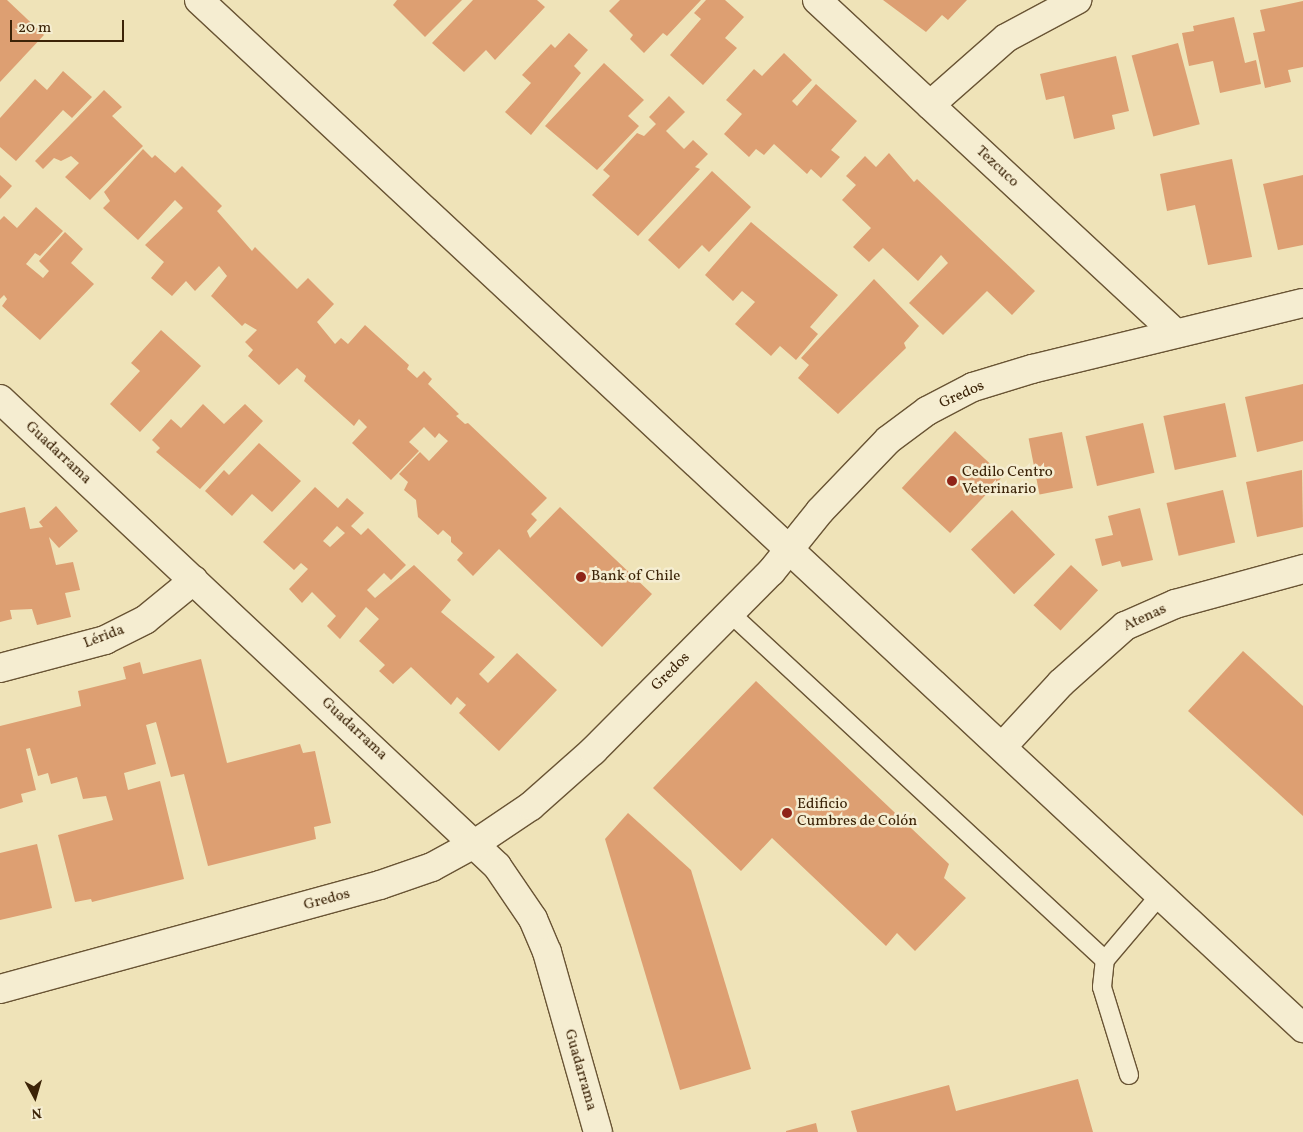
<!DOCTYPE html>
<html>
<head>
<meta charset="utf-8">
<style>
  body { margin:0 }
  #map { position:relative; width:1303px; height:1132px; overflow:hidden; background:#efe3b8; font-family:Vollkorn,serif }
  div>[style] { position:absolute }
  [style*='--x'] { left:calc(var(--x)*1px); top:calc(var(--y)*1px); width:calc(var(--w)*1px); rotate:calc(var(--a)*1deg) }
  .building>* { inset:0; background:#dd9f72; transform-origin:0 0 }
  .roads { filter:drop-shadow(1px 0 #695434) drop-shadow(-1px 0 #695434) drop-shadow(0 1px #695434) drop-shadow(0 -1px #695434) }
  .service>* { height:18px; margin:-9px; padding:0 9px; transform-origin:9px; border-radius:9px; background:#f5edd1 }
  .minor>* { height:28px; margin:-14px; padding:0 14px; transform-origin:14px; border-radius:14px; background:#f5edd1 }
  .secondary>* { height:28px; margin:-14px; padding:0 14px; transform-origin:14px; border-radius:14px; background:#f5edd1 }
  .dots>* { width:14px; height:14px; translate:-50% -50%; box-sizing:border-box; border:2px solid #f5edd1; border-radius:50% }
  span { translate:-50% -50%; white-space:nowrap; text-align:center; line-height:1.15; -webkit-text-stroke:5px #f5edd1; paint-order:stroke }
  .street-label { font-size:15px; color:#3c2408 }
  .poi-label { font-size:15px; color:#3c2408 }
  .left { translate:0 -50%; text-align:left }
  .north { position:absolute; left:10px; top:1072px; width:50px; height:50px; -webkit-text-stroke:4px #f5edd1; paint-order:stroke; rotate:174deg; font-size:14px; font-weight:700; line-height:20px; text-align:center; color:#3c2408 }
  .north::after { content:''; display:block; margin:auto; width:18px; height:22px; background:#3c2408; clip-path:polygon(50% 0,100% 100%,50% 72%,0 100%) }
  .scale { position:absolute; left:10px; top:20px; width:114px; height:22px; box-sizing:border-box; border:2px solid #3c2408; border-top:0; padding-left:6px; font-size:15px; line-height:18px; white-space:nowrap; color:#3c2408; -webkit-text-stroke:4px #f5edd1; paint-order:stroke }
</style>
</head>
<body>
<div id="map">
  <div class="building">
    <i style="clip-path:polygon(0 0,7px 0,44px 35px,0 82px)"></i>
    <i style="clip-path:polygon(397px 0,462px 0,425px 37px,393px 5px)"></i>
    <i style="clip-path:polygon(473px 0,537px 0,545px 7px,495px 60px,486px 50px,464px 72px,432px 43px)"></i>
    <i style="clip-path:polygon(620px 0,701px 0,667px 36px,663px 33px,644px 53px,630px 39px,633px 35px,609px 11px)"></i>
    <i style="clip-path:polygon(706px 0,725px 0,744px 17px,725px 38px,737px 48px,703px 85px,670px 55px,701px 19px,694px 13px)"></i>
    <i style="clip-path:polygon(883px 0,967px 0,948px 20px,942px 15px,926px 32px)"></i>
    <i style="clip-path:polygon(1303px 1px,1303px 67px,1288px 70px,1291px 82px,1265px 88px,1253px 33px,1265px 31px,1260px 10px)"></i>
    <i style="clip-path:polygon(1234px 17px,1245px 63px,1256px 60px,1261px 84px,1220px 93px,1213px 61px,1189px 66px,1182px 33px,1194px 31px,1193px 26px)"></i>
    <i style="clip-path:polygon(569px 33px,588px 50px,574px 66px,581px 73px,531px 135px,505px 112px,531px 83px,522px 75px,551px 44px,555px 48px)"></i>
    <i style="left:1178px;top:43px;width:84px;height:48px;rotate:75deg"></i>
    <i style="clip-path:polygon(784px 53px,812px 80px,792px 101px,797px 106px,816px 84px,857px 121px,831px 150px,840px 157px,821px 178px,811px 169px,807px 174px,774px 144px,764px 155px,756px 149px,749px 157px,724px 134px,742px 114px,726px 100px,754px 69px,762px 76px)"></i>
    <i style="clip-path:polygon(1116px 56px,1129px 111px,1112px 115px,1115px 129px,1074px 139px,1064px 96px,1046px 100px,1040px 74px)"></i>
    <i style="clip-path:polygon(604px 63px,644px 100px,628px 116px,639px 126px,597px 170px,545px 126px)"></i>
    <i style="clip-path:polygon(63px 71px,92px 97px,72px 118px,63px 110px,16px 161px,0 147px,0 118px,35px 79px,47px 90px)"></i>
    <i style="clip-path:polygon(104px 90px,122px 107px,112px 116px,143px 146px,90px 200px,65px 177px,79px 163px,71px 156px,61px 161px,54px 158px,43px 169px,35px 161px)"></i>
    <i style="clip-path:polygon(669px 96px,685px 112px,666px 131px,684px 149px,693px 140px,708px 154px,695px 167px,700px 169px,638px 236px,592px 195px,610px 176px,603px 170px,637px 133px,644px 136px,656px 124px,649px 117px)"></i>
    <i style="clip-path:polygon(143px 149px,152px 158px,155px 155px,175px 173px,182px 166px,222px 206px,217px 211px,252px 251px,255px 247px,297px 289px,308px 278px,334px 304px,317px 322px,335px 344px,341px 338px,348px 344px,365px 325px,409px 365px,407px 369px,417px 378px,424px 371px,432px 379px,428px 384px,459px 414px,456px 416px,465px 424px,468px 423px,547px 498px,531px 514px,537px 520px,527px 531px,530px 538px,560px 507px,652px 594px,602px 647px,499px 549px,473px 576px,457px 560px,463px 553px,451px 542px,451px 537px,443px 530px,438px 535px,418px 517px,416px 500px,404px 490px,408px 482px,399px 474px,420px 452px,429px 461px,448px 441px,439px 433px,435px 438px,424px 427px,409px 442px,419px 451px,391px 480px,352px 443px,367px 427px,359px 419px,354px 426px,304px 381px,306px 376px,297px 368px,279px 385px,248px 356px,253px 350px,245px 342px,257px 330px,245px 323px,242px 326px,211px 296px,227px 276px,219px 266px,195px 291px,186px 281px,172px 296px,151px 278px,164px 262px,145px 245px,183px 208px,175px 200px,138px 240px,103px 208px,110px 201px,104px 192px)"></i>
    <i style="clip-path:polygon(889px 153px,914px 182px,917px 179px,1035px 291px,1012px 315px,987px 291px,943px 335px,909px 303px,948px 263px,941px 255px,918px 281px,883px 248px,869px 262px,853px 247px,871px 228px,842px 200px,856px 185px,846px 176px,865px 156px,876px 167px)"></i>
    <i style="clip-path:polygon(1232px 159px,1252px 257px,1208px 265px,1195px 205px,1167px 211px,1160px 174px)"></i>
    <i style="clip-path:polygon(712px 171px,751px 207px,709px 252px,702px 245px,679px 269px,648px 240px)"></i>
    <i style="clip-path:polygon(0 175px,12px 186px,0 199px)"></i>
    <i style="clip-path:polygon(1303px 175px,1303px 245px,1278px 250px,1263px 184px)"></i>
    <i style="clip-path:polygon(36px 207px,63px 231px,40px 256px,35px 253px,26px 264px,43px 278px,49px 271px,39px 261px,65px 232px,83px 249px,71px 263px,94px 284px,40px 340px,2px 306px,7px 299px,4px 295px,0 299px,0 220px,4px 216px,17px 228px)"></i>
    <i style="clip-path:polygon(751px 222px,838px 295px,810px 327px,818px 334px,796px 360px,780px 346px,771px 356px,735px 324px,755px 302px,742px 291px,733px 301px,705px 275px)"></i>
    <i style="clip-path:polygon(874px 279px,919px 326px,904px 343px,906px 348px,838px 414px,798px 378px,809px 365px,801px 358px)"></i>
    <i style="clip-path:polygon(161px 330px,201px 366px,140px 432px,110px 404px,140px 371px,131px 363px)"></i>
    <i style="clip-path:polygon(1303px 384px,1303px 441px,1257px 452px,1245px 397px)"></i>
    <i style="left:1225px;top:403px;width:55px;height:63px;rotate:78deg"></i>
    <i style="clip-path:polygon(203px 404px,224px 424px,245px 404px,263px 421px,200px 489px,156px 452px,160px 448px,152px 440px,171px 419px,181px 428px)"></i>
    <i style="left:1143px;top:423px;width:51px;height:59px;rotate:77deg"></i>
    <i style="left:955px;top:431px;width:66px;height:78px;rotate:43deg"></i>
    <i style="left:1062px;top:432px;width:57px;height:34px;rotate:79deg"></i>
    <i style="clip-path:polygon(259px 443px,301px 481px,272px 512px,252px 494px,232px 516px,205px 491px,224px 470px,229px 475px)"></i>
    <i style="clip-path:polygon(1302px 470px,1303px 527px,1257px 537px,1246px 482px)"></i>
    <i style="clip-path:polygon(evenodd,315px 487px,338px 508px,347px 498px,364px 513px,351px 526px,361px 535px,368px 528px,406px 565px,391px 580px,384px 573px,367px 590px,375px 598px,414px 565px,451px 600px,441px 612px,495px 657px,479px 674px,488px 683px,517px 653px,557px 690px,499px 751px,459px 713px,466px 705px,457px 697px,451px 705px,411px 667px,393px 684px,379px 671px,385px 665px,359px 641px,379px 619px,366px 607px,340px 639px,327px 626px,336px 616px,312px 592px,302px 603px,289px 589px,308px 569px,301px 563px,294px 570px,263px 542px,315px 487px,337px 526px,345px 533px,330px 547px,323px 541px,337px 526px)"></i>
    <i style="left:1223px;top:490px;width:54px;height:58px;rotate:77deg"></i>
    <i style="clip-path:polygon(56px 506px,78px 531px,59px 548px,49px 537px,56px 565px,73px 562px,80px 590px,65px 593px,71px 617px,37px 625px,32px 609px,10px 610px,12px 619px,0 622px,0 513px,25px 507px,30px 529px,43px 527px,39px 522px)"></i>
    <i style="clip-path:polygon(1140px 508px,1153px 560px,1122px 567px,1120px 561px,1102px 566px,1095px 539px,1113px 535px,1108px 516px)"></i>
    <i style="left:1012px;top:510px;width:62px;height:57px;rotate:46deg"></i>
    <i style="left:1071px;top:565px;width:37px;height:55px;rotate:43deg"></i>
    <i style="clip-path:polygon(1243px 651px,1303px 706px,1303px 816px,1188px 711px)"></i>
    <i style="clip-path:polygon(201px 659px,227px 763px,300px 744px,303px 753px,315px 751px,331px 823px,314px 827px,316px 839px,208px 866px,184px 774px,171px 777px,156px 722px,146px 725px,156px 764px,124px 773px,128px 790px,160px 781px,184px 879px,92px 902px,91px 899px,75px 902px,58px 835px,113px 820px,106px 796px,83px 799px,77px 777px,51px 784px,48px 773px,38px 776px,30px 748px,26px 749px,36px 790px,21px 794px,23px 802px,0 809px,0 726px,81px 706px,78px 691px,126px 679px,123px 667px,140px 662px,143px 674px)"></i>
    <i style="clip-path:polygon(756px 681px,949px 864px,944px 878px,966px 898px,915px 951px,897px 933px,886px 946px,772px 838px,741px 871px,653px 788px)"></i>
    <i style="clip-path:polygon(628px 813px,691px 870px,751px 1069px,680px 1090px,605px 839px)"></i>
    <i style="clip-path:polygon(37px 844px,52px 908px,0 920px,0 853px)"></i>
    <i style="clip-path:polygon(1078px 1079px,1093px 1132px,857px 1132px,851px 1111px,949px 1085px,956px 1111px)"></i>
    <i style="clip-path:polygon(816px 1123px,818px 1132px,786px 1132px,786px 1131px)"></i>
  </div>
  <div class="roads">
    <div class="service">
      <i style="--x:730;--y:613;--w:511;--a:42.78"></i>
      <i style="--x:1129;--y:1075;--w:92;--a:-107.1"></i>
      <i style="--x:1102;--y:987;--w:27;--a:-84"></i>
      <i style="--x:1105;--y:960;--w:85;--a:-49.8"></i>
    </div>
    <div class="minor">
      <i style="--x:817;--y:0;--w:490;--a:42.9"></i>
      <i style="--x:930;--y:105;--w:101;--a:-41.4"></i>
      <i style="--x:1006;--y:38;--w:81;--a:-28.2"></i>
      <i style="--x:0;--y:399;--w:682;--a:43.22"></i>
      <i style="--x:497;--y:866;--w:64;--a:55.8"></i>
      <i style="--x:533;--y:919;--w:36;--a:67"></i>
      <i style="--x:547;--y:952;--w:187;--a:74.2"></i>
      <i style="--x:0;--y:668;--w:109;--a:-14.9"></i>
      <i style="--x:105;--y:640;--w:45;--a:-26.6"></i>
      <i style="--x:145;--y:620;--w:63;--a:-39.2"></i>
      <i style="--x:1002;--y:747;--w:87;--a:-47.3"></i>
      <i style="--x:1061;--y:683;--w:86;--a:-41.7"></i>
      <i style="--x:1125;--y:626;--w:55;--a:-23.7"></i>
      <i style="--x:1175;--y:604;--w:133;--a:-15.3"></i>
      <i style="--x:0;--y:989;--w:394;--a:-15.3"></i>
      <i style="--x:380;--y:885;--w:55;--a:-19.1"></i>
      <i style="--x:432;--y:867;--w:50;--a:-28.6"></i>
      <i style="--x:476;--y:843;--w:66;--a:-33.9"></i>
      <i style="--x:531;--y:806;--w:83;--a:-41.6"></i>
      <i style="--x:593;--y:751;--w:252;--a:-45.2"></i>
      <i style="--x:771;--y:572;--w:78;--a:-51.2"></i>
      <i style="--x:820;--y:511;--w:98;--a:-46.2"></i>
      <i style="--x:888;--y:440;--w:49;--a:-36.6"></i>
      <i style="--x:927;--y:411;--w:52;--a:-27.6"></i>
      <i style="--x:973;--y:387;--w:62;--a:-17"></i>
      <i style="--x:1032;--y:369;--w:279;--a:-13.7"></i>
    </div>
    <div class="secondary">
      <i style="--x:199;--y:0;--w:1509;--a:42.96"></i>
    </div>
  </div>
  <div class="dots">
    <i style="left:952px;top:481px;background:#8f2418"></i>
    <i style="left:581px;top:577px;background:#8f2418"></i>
    <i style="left:787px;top:813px;background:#8f2418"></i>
  </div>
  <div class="street-label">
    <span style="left:997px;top:167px;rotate:43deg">Tezcuco</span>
    <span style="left:962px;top:395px;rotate:-24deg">Gredos</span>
    <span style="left:58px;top:453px;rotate:43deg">Guadarrama</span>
    <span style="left:1145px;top:618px;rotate:-25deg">Atenas</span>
    <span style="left:104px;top:637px;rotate:-21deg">Lérida</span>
    <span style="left:671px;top:672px;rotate:-45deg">Gredos</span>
    <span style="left:354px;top:729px;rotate:43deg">Guadarrama</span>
    <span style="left:327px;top:900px;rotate:-15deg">Gredos</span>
    <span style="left:580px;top:1070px;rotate:74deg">Guadarrama</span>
  </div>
  <div class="poi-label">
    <span class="left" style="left:962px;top:481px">Cedilo Centro<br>Veterinario</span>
    <span class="left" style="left:591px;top:577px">Bank of Chile</span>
    <span class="left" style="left:797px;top:813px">Edificio<br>Cumbres de Colón</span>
  </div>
  <div class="north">N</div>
  <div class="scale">20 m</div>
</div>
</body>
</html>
